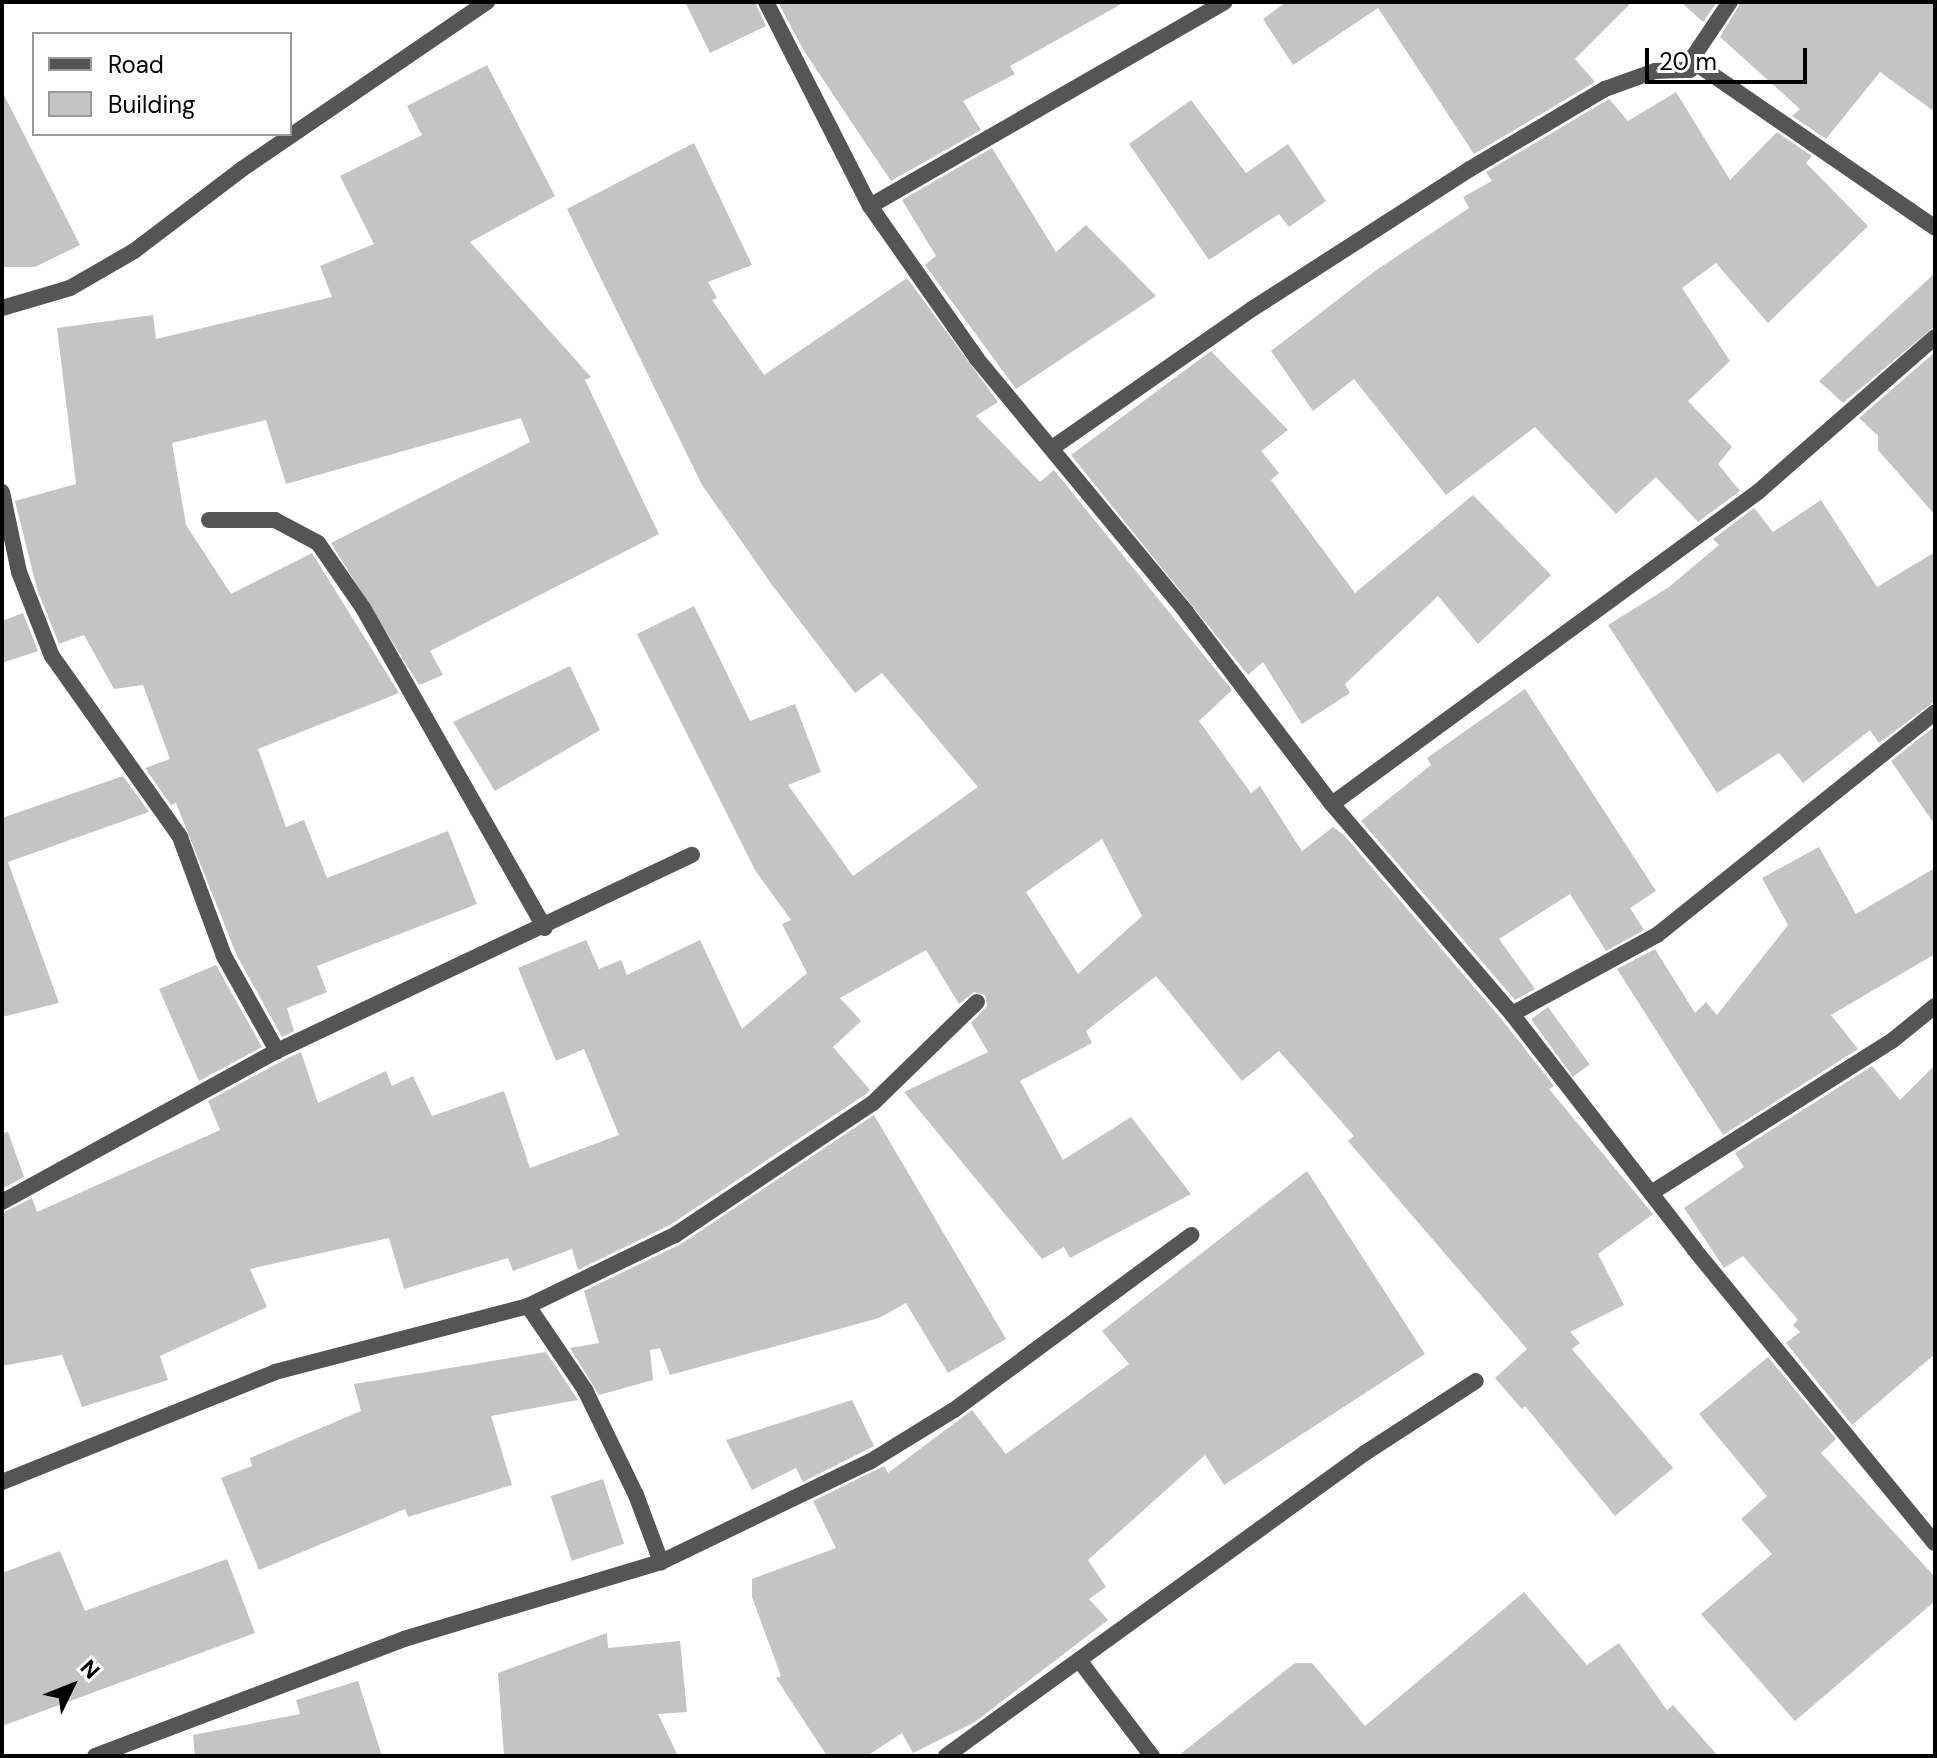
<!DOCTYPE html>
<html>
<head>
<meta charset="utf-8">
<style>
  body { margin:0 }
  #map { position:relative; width:1937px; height:1758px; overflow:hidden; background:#fff; font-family:"DM Sans",sans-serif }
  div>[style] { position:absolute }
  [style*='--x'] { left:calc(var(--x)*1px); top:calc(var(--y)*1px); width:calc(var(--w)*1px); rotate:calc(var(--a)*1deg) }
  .building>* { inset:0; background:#c4c4c4; transform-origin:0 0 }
  .minor>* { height:16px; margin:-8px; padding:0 8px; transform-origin:8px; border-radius:8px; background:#555 }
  span { translate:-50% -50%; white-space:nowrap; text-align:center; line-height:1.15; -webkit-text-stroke:7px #fff; paint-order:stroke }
  .frame { position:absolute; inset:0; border:4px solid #000; pointer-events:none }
  .legend { position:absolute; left:32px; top:32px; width:260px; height:104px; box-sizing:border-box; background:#fff; border:2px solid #999; margin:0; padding:10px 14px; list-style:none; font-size:24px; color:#000 }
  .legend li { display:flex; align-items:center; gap:16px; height:40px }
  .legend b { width:40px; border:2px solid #999 }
  .north { position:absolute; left:32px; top:1646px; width:80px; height:80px; -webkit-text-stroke:6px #fff; paint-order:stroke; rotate:47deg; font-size:22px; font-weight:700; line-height:32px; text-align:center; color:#000 }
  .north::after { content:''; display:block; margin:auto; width:28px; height:36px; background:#000; clip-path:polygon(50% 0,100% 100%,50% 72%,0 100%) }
  .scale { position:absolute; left:1645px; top:48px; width:162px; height:36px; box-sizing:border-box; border:4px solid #000; border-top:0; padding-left:10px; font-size:24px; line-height:28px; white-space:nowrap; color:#000; -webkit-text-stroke:6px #fff; paint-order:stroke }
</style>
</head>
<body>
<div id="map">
  <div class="building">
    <i style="clip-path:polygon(685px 2px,755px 2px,766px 26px,710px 53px)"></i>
    <i style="clip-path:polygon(778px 2px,1125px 2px,1010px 66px,1015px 74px,963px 101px,981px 130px,891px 181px,804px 51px)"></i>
    <i style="clip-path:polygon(1286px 2px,1632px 2px,1575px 59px,1595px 82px,1474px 154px,1378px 8px,1293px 65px,1263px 19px)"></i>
    <i style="clip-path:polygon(1681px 2px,1717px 2px,1703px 22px)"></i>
    <i style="clip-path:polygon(1741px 2px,1935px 2px,1935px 112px,1880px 72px,1826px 139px,1792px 116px,1800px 109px,1720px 37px)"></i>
    <i style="clip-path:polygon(487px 65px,555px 196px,470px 242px,591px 377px,585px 380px,659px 534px,430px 651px,443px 675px,419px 685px,331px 543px,530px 442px,521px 418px,286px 484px,266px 420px,172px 443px,186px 525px,231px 594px,312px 553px,399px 693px,258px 749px,286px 827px,304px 820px,327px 878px,448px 831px,477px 904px,317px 966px,327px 992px,287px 1008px,294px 1031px,282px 1037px,237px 956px,176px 803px,171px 805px,145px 768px,170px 759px,143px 685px,114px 689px,84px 635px,59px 644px,37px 589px,15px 501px,76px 484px,57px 328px,153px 315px,156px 339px,332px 297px,320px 266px,374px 244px,340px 176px,422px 135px,407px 106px)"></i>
    <i style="clip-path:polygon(2px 91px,80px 245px,35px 267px,2px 267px)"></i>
    <i style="clip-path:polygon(1676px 92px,1730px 180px,1777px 132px,1812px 156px,1806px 163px,1868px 226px,1768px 323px,1716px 263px,1682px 288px,1730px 361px,1688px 401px,1732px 447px,1718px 464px,1740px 491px,1698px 522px,1656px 477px,1616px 514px,1535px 427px,1446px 495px,1354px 379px,1313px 411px,1271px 351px,1375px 271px,1469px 208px,1463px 197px,1492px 181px,1486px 172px,1609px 99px,1628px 121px)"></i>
    <i style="clip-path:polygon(1191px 100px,1246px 173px,1288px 144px,1326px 201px,1289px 227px,1279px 214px,1209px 260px,1129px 144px)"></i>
    <i style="clip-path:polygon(evenodd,694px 143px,752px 265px,708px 282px,717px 298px,712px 300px,764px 375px,907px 278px,998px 402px,976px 416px,1040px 482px,1054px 470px,1232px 690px,1199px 721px,1251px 793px,1260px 786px,1302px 851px,1333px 827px,1344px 835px,1503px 1021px,1554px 1086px,1549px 1089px,1653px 1214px,1598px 1254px,1624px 1305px,1570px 1332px,1580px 1343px,1572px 1349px,1673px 1468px,1615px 1516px,1525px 1406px,1522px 1409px,1495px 1378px,1527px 1349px,1348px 1141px,1354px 1136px,1279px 1051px,1242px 1081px,1156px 976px,1086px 1031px,1092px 1043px,1020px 1081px,1063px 1160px,1131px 1117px,1191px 1194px,1070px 1258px,1064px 1247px,1042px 1259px,904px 1092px,988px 1052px,971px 1023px,987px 1006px,985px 995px,974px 992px,959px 1004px,926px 950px,840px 998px,861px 1021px,833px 1047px,870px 1090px,866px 1094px,670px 1225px,578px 1270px,572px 1249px,513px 1271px,508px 1258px,404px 1289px,389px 1238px,250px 1269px,267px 1307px,160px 1356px,168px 1380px,82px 1407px,62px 1355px,2px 1366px,2px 1213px,32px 1198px,37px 1212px,220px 1130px,208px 1101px,282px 1061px,301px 1052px,318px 1103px,386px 1071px,392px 1086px,413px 1076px,432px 1116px,504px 1091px,530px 1168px,619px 1135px,584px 1049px,556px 1061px,518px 968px,586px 940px,599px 969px,621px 960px,627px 975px,700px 940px,742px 1029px,807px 973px,782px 924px,791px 920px,755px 870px,637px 634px,694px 606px,750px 721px,795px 704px,821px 772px,788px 785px,853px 876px,978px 787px,882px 673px,855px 693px,772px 585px,702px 485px,567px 209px,694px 143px,1102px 839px,1142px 916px,1078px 974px,1026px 892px,1102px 839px)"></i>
    <i style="clip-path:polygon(992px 148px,1056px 252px,1086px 225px,1156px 296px,1016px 389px,925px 265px,936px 256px,902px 200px)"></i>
    <i style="clip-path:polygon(1935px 273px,1935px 326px,1843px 403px,1819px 381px)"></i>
    <i style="clip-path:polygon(1211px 351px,1288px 430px,1261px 451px,1279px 473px,1271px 480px,1355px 593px,1473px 495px,1551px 575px,1478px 644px,1438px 596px,1345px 684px,1350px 693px,1302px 724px,1263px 662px,1248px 675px,1071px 455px)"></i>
    <i style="clip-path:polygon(1935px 352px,1935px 515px,1878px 450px,1878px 436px,1859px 418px)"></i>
    <i style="clip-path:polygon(1821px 500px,1877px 587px,1935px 552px,1935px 701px,1879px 743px,1870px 730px,1803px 783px,1779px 753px,1717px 793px,1608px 625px,1669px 587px,1719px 545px,1713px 539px,1754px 508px,1773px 532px)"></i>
    <i style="clip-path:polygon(23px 613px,38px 651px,2px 663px,2px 621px)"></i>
    <i style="clip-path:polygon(570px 666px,600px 730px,495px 791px,453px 722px)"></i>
    <i style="clip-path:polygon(1525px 689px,1656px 891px,1630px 908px,1644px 930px,1606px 951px,1570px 894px,1499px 939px,1535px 989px,1515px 1000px,1361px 821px,1431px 765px,1427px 758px)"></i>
    <i style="clip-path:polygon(1935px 726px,1935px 825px,1891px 761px)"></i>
    <i style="clip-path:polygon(123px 776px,149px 812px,8px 862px,59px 1003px,2px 1017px,2px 818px)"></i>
    <i style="clip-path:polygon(1819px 847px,1856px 914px,1935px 868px,1935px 954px,1831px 1015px,1858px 1049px,1723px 1135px,1617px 969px,1655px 949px,1695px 1013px,1706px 1002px,1717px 1015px,1788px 925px,1762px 878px)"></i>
    <i style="clip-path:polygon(216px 965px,262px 1047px,199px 1081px,159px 989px)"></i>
    <i style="left:1548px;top:1007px;width:71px;height:21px;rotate:54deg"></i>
    <i style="clip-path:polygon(1935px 1065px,1935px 1354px,1852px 1425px,1786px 1343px,1800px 1332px,1793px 1325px,1798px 1320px,1743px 1256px,1724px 1268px,1684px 1208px,1744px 1167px,1735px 1153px,1872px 1066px,1900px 1100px)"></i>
    <i style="clip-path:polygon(874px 1115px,1006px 1339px,948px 1373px,906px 1303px,879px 1318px,670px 1375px,660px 1348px,650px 1350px,653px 1380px,599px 1395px,570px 1348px,599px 1343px,584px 1291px,681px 1244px)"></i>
    <i style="clip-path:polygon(8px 1132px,24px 1177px,2px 1189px,2px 1133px)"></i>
    <i style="clip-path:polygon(1307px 1171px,1425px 1354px,1224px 1485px,1205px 1455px,1088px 1560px,1106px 1587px,1089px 1599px,1108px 1620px,975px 1722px,913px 1753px,902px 1733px,867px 1756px,827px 1756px,776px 1678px,781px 1676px,752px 1597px,752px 1579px,836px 1548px,813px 1501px,884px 1466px,888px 1473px,972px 1410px,1006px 1454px,1129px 1364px,1102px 1331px)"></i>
    <i style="clip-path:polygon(546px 1352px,578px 1400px,491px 1416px,512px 1485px,408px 1517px,405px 1509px,259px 1570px,221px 1478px,252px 1466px,250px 1458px,361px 1411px,354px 1384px)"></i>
    <i style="clip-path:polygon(1768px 1357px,1836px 1439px,1821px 1453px,1935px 1577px,1935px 1601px,1795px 1721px,1701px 1614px,1772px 1554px,1741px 1519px,1767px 1496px,1699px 1414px)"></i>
    <i style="clip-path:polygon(852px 1400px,874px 1446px,803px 1482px,796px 1468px,752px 1490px,726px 1440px)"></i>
    <i style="left:603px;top:1479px;width:68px;height:55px;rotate:72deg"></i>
    <i style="clip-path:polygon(60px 1551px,85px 1611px,227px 1559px,255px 1633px,2px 1726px,2px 1573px)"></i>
    <i style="clip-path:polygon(1524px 1592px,1587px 1665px,1619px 1643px,1667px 1710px,1673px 1705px,1718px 1756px,1178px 1756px,1295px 1663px,1312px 1663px,1365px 1726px)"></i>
    <i style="clip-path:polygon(607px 1633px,608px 1648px,680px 1641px,687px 1712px,658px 1714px,678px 1756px,504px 1756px,498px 1673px)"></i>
    <i style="clip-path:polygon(358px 1681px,382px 1756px,195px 1756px,193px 1735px,300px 1714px,296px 1700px)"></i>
  </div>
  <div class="minor">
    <i style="--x:766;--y:2;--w:229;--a:63"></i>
    <i style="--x:870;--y:206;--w:187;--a:55"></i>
    <i style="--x:977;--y:359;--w:328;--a:50.4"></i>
    <i style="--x:1186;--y:612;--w:241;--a:52.8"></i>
    <i style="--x:1332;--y:804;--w:277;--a:49.4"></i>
    <i style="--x:1512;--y:1014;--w:297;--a:52.2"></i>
    <i style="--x:1694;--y:1249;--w:380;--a:50.7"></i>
    <i style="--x:1691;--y:60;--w:70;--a:-56.1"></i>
    <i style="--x:870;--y:206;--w:409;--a:-29.9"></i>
    <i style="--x:2;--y:308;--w:71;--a:-16.4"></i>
    <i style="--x:70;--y:288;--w:74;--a:-30"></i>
    <i style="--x:134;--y:251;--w:136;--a:-37.2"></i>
    <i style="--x:242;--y:169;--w:297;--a:-34.3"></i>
    <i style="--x:1052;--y:448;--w:244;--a:-34.8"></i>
    <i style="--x:1252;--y:309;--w:259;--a:-32.7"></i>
    <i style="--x:1470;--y:169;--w:157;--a:-30.7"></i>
    <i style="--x:1605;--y:89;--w:53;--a:-19.8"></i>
    <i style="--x:1655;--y:71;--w:35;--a:-2"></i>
    <i style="--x:1690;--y:70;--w:10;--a:-84"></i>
    <i style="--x:1691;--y:60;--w:296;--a:34.5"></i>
    <i style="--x:2;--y:492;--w:82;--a:78"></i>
    <i style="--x:19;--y:572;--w:90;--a:68.6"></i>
    <i style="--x:52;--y:656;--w:222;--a:54.7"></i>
    <i style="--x:180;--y:837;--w:127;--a:69.7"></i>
    <i style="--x:224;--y:956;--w:109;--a:60.8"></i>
    <i style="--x:209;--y:520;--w:66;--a:0"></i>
    <i style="--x:275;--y:520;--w:49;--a:28.1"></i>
    <i style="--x:318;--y:543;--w:79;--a:55.3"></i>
    <i style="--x:363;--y:608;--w:368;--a:60.4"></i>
    <i style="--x:1332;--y:804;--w:528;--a:-36.22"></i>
    <i style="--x:1758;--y:492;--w:235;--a:-41.2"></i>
    <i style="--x:1512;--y:1014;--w:165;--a:-28.6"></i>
    <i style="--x:1657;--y:935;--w:356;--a:-38.7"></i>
    <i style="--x:1651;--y:1193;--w:286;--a:-32.3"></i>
    <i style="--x:1893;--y:1040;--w:54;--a:-39"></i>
    <i style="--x:2;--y:1202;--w:314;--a:-28.8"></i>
    <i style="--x:277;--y:1051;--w:459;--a:-25.3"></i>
    <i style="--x:528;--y:1306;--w:163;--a:-25.8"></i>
    <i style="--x:675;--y:1235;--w:238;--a:-33.7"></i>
    <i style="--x:873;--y:1103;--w:145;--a:-44.2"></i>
    <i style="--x:2;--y:1482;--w:294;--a:-21.9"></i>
    <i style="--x:275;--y:1372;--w:261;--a:-14.6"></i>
    <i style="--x:528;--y:1306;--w:102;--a:55.8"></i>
    <i style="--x:585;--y:1390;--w:117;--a:64.1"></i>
    <i style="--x:636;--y:1495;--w:72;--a:69.5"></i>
    <i style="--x:1079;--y:1660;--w:121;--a:52.8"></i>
    <i style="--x:95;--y:1756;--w:330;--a:-20.7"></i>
    <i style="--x:404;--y:1639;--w:268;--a:-16.7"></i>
    <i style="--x:661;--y:1562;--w:233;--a:-25.7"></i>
    <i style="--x:871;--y:1461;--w:97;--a:-31.6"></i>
    <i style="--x:954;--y:1410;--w:295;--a:-36.4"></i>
    <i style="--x:946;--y:1756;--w:517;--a:-35.87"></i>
    <i style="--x:1365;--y:1453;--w:132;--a:-33"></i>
  </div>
  <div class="frame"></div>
  <ul class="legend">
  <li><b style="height:10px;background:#555"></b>Road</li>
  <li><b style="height:22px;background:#c4c4c4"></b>Building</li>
  </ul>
  <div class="north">N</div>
  <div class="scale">20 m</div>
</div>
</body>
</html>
